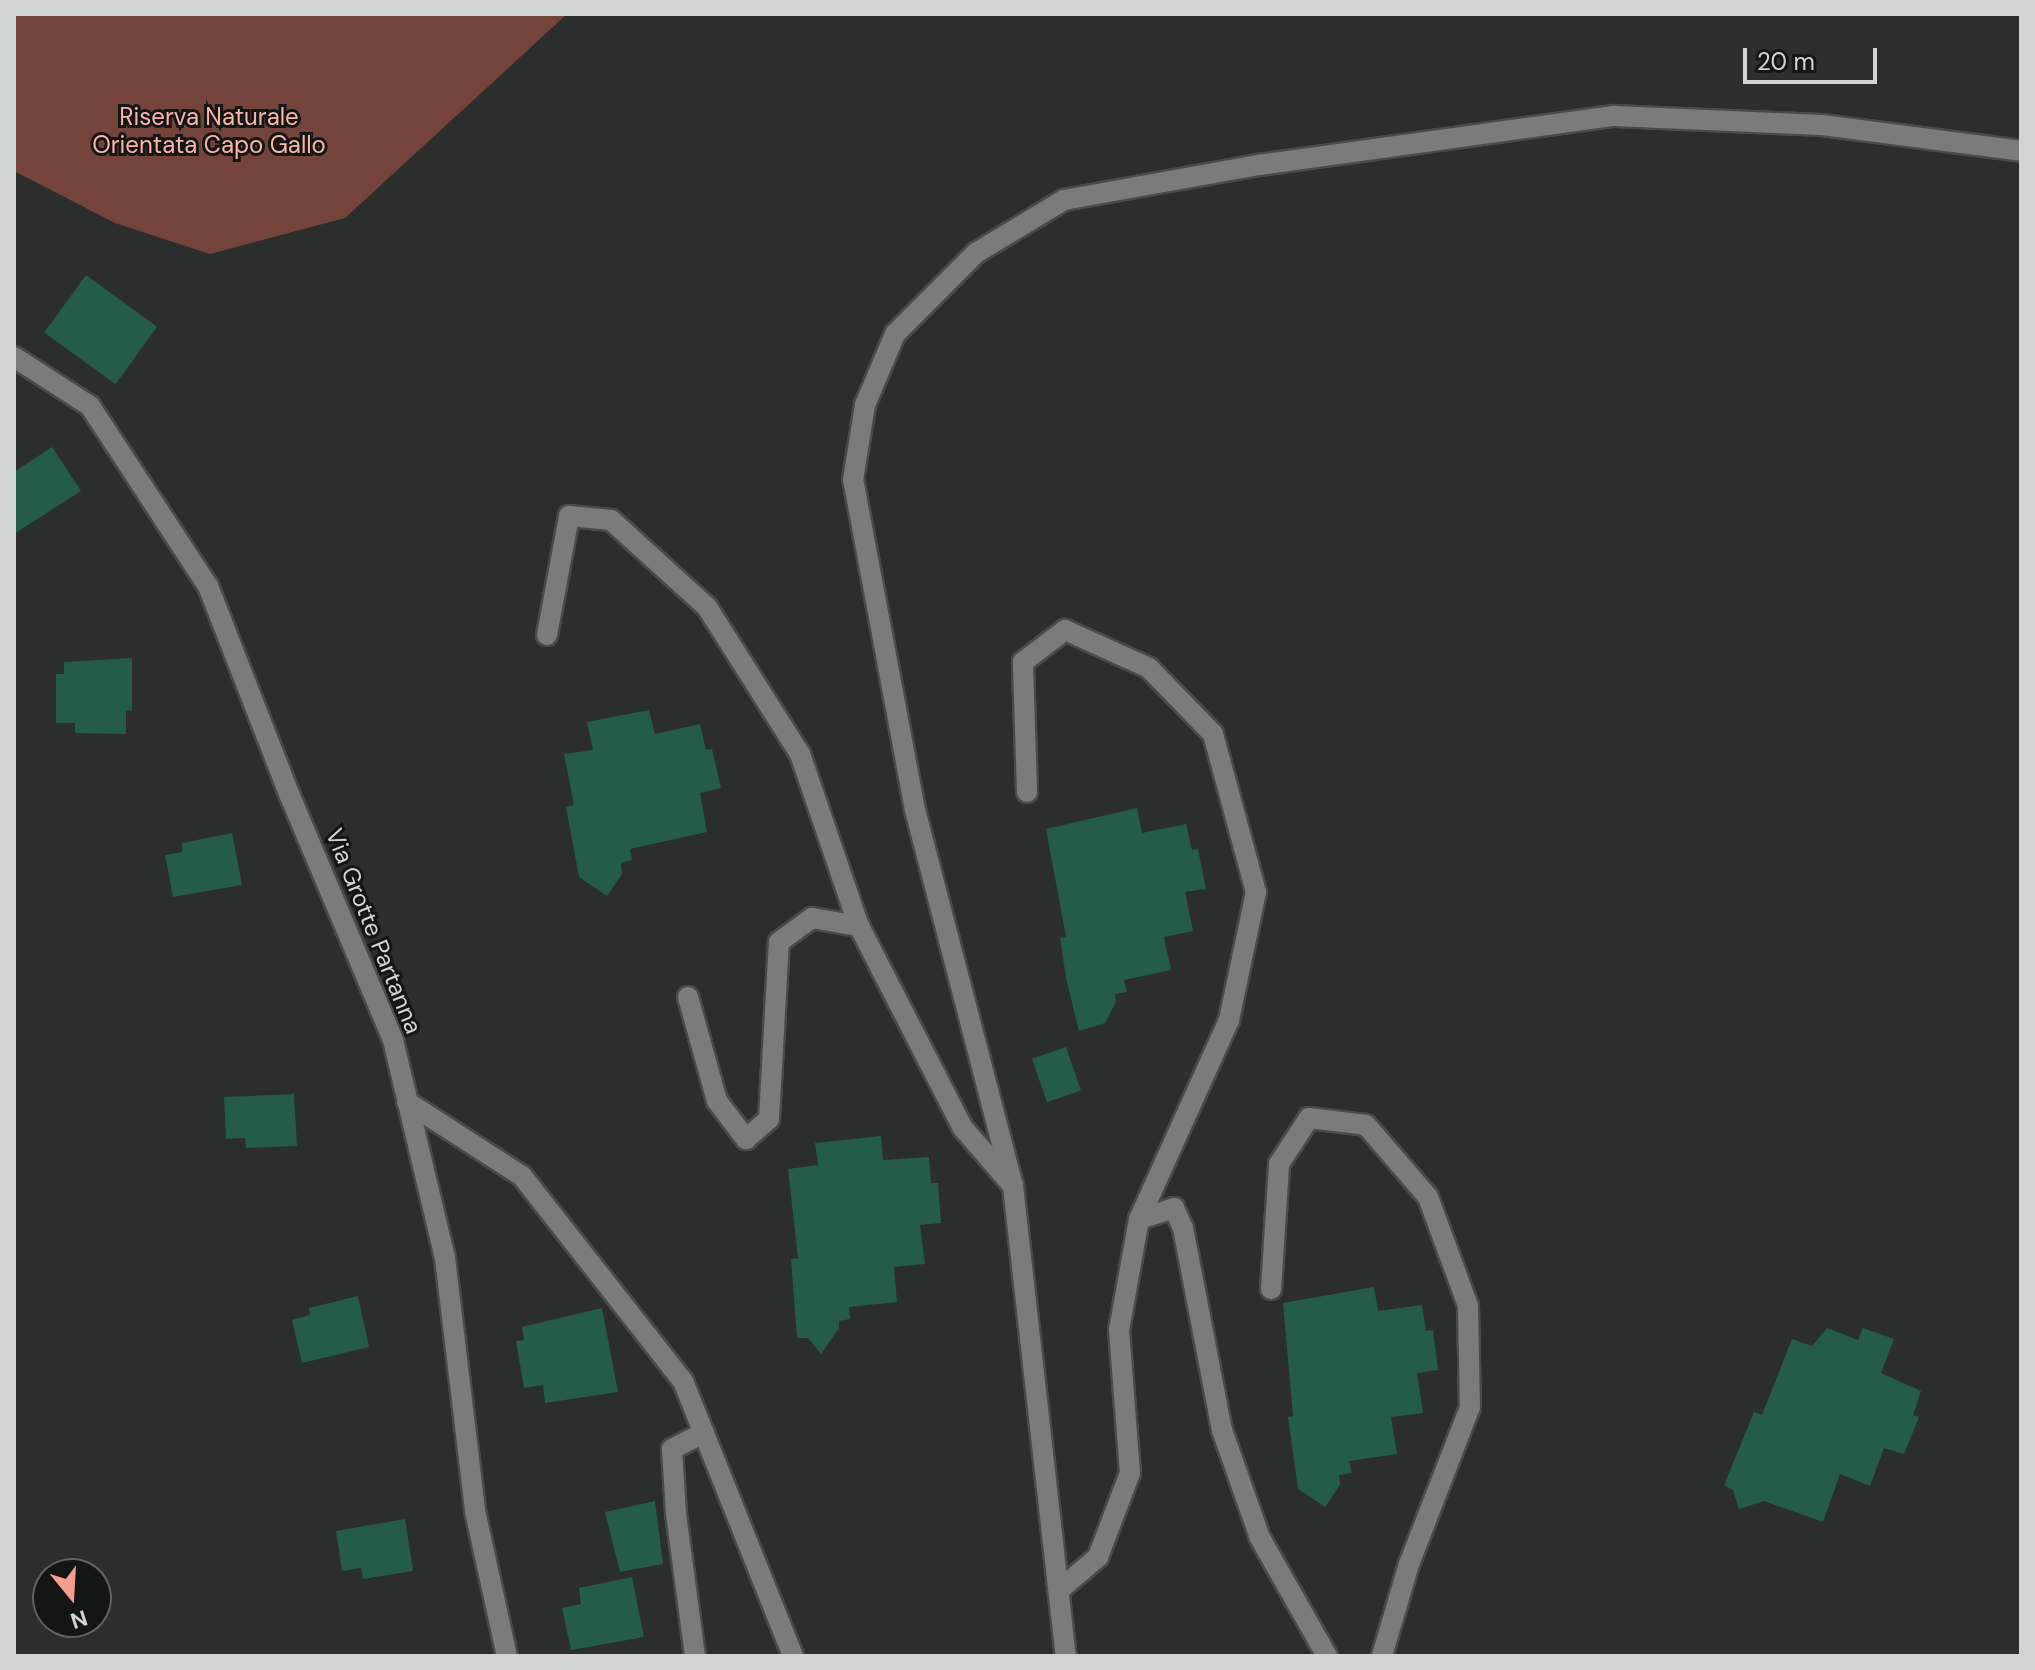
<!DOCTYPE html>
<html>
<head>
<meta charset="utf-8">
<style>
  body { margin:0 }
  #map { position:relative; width:2035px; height:1670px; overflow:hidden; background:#2b2e2c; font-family:"DM Sans",sans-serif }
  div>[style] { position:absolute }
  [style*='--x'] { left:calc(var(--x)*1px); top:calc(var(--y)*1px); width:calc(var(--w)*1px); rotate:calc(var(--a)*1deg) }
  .green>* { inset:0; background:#74443c }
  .building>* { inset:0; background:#245c49; transform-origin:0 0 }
  .roads { filter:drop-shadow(2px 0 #494b4a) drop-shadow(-2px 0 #494b4a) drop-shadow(0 2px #494b4a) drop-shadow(0 -2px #494b4a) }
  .minor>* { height:20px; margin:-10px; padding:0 10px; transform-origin:10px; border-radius:10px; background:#797c7b }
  span { translate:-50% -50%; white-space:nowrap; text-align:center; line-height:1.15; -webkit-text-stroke:6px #141515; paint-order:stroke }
  .park-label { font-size:24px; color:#fbb4a7 }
  .street-label { font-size:24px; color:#d3d5d4 }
  .frame { position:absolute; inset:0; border:16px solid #d3d5d4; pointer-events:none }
  .north { position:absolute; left:32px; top:1558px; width:80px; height:80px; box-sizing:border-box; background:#141515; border:2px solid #606261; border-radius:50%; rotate:162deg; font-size:22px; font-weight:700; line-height:32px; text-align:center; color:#d3d5d4 }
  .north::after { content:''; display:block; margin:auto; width:28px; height:36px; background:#f59d8e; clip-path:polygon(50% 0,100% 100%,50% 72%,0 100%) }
  .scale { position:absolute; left:1743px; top:48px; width:134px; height:36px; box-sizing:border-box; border:4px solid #d3d5d4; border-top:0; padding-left:10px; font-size:24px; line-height:28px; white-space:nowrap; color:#d3d5d4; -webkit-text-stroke:6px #141515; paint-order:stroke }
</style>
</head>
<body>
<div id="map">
  <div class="green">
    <i style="clip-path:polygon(14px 14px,567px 14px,345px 218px,210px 254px,115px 223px,14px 171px)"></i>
  </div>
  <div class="building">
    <i style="left:86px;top:275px;width:88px;height:71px;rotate:36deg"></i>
    <i style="clip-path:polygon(52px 447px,81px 491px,14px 534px,14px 472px)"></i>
    <i style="clip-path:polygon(132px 658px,132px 711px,126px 710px,126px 734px,75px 733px,75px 723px,56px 723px,56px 674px,64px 674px,64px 662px)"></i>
    <i style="clip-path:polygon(649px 710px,655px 734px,700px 724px,706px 750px,712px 749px,721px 788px,700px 793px,707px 832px,630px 849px,632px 860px,621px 863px,622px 874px,607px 896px,579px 877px,566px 807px,574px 805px,564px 754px,593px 750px,587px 722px)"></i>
    <i style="clip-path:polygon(1137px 808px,1142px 833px,1186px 824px,1192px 850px,1198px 849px,1206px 889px,1185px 892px,1193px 931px,1164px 937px,1171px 970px,1124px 980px,1127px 992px,1115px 994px,1116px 1002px,1105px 1023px,1079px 1031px,1066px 978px,1060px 938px,1066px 937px,1046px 829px)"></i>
    <i style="clip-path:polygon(232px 833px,242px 885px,173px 897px,165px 855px,182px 852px,182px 843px)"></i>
    <i style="left:1066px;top:1047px;width:46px;height:36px;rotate:71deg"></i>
    <i style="clip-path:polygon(294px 1094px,297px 1146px,246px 1148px,245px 1138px,226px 1139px,224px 1097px)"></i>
    <i style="clip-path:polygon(881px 1136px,883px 1160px,929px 1157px,931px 1183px,938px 1183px,941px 1223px,920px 1225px,925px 1264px,894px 1267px,897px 1302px,849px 1307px,850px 1319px,839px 1321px,839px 1328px,821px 1354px,808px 1338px,797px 1338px,791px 1259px,798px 1258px,788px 1169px,818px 1165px,815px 1143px)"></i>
    <i style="clip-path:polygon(1374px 1287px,1378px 1311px,1422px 1305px,1426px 1331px,1433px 1330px,1438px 1370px,1417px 1373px,1423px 1413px,1391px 1417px,1397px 1454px,1349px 1461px,1352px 1473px,1339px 1475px,1340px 1485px,1325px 1507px,1298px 1489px,1288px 1417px,1293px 1416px,1283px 1303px)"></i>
    <i style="clip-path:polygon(358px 1296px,369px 1347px,302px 1363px,292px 1320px,310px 1315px,309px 1308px)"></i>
    <i style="clip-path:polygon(602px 1308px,618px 1392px,545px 1403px,543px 1385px,524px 1388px,516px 1341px,524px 1340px,522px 1327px)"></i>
    <i style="clip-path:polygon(1827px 1328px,1858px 1340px,1863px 1328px,1894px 1339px,1881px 1373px,1921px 1391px,1913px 1415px,1919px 1417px,1904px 1454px,1884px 1448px,1870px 1486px,1840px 1474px,1823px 1522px,1764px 1501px,1739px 1509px,1733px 1490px,1724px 1485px,1754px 1412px,1762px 1415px,1792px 1339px,1812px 1346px)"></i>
    <i style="clip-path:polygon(655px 1501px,663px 1564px,620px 1572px,605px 1512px)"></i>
    <i style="clip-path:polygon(405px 1519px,413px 1571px,363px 1579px,361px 1568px,342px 1571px,336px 1531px)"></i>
    <i style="clip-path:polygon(632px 1577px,644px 1637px,571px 1650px,562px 1608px,581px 1604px,579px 1588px)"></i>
  </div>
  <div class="roads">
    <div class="minor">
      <i style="--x:14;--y:357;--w:90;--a:32.8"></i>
      <i style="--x:90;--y:406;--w:215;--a:56.8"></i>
      <i style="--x:208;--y:586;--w:225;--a:68.7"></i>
      <i style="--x:290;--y:796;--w:265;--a:67.1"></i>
      <i style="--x:393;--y:1040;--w:224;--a:76.6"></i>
      <i style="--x:445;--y:1258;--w:255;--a:83.2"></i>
      <i style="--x:475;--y:1511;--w:148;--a:77.6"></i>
      <i style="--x:547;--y:635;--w:121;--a:-79.5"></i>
      <i style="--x:569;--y:516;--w:42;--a:5.4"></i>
      <i style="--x:611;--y:520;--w:130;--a:42.2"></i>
      <i style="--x:707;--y:607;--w:174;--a:57.7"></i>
      <i style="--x:800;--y:754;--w:182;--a:71.1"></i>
      <i style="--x:1027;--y:792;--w:130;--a:-91.8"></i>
      <i style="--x:1023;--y:662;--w:53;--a:-37.3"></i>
      <i style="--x:1065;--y:630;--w:92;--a:24.3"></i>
      <i style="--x:1149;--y:668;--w:92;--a:45.9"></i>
      <i style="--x:1213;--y:734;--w:164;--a:74.8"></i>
      <i style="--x:1256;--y:892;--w:131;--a:101.9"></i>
      <i style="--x:1229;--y:1020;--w:218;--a:114.3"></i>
      <i style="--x:1139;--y:1219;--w:113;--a:100.2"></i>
      <i style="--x:1119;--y:1330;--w:143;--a:85.6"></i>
      <i style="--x:1130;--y:1473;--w:90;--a:110.9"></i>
      <i style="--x:1098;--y:1557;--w:52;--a:139.6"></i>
      <i style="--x:688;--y:997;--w:108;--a:74.4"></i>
      <i style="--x:717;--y:1101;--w:48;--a:52.7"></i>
      <i style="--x:746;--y:1139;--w:30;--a:-41"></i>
      <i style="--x:769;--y:1119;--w:177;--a:-86.8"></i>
      <i style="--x:779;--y:942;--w:41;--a:-36"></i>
      <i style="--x:812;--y:918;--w:48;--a:9.7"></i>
      <i style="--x:859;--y:926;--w:227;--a:62.8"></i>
      <i style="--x:963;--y:1128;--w:77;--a:49.2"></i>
      <i style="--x:1013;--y:1186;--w:473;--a:83.6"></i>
      <i style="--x:407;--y:1102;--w:137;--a:32.8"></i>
      <i style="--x:522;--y:1176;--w:261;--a:51.9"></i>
      <i style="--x:683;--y:1381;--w:296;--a:68.2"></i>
      <i style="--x:1013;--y:1186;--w:389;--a:-104.6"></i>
      <i style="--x:915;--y:810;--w:336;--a:-100.6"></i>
      <i style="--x:853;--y:480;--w:76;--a:-80.9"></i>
      <i style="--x:865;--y:405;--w:77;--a:-67.1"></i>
      <i style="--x:895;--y:334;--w:115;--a:-45"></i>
      <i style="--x:976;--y:253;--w:103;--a:-31.1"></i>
      <i style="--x:1064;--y:200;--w:198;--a:-10.2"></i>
      <i style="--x:1259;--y:165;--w:358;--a:-7.9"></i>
      <i style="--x:1614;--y:116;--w:208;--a:2.5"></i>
      <i style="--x:1822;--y:125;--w:201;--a:7.4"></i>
      <i style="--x:1139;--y:1219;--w:37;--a:-17"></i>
      <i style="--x:1174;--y:1208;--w:22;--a:66"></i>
      <i style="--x:1183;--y:1228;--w:206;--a:79.1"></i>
      <i style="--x:1222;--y:1430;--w:114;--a:70.6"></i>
      <i style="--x:1260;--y:1538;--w:136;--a:60.4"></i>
      <i style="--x:1271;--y:1289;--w:125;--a:-86.3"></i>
      <i style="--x:1279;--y:1164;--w:55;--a:-56.9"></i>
      <i style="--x:1309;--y:1118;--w:57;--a:7"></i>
      <i style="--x:1366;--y:1125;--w:95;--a:49.3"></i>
      <i style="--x:1428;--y:1197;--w:116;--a:69.8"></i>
      <i style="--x:1468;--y:1306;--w:101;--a:88.9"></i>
      <i style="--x:1470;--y:1407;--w:168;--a:111.2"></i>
      <i style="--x:1409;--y:1564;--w:96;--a:106.4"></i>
      <i style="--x:695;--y:1656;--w:144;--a:-97.6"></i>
      <i style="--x:676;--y:1513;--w:64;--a:-93.6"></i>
      <i style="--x:672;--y:1449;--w:36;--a:-27"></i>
    </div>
  </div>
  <div class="park-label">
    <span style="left:209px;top:131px">Riserva Naturale<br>Orientata Capo Gallo</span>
  </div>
  <div class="street-label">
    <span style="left:374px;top:931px;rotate:68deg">Via Grotte Partanna</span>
  </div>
  <div class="frame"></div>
  <div class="north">N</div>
  <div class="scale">20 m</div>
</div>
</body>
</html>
